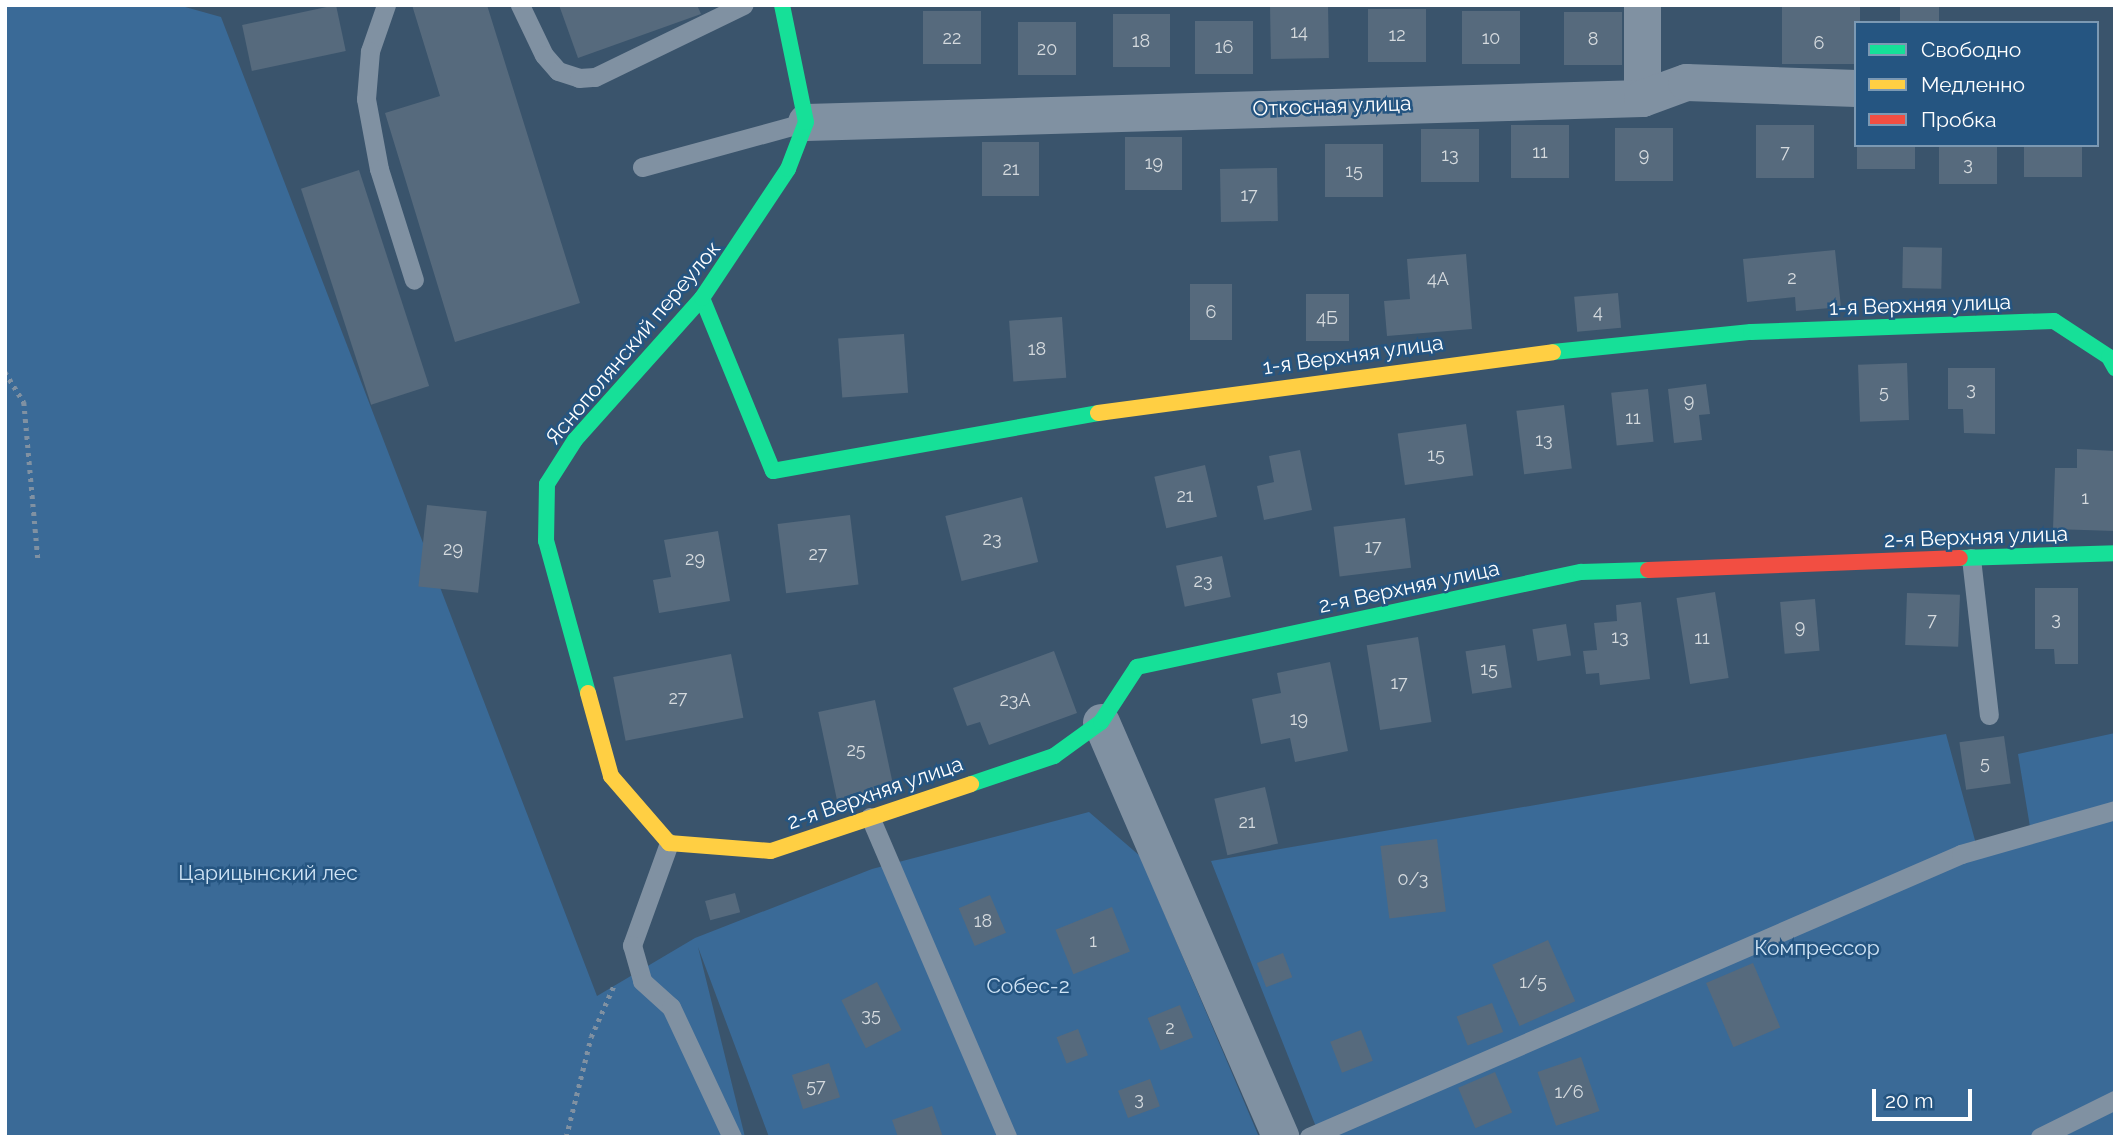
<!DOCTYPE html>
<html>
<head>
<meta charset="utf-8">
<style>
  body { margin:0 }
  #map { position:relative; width:2120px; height:1142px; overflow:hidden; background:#3a546c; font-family:Raleway,sans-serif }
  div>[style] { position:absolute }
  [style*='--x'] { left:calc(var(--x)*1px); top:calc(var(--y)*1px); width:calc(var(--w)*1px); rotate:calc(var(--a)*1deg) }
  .green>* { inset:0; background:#3a6a97 }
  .building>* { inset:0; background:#566a7d; transform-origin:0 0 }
  .path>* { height:4.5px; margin-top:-2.25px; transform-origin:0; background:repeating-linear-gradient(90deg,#8091a2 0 3.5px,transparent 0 8.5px) }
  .lane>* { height:19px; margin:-9.5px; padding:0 9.5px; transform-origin:9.5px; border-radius:9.5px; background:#8091a2 }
  .street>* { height:37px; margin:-18.5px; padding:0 18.5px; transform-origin:18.5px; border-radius:18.5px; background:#8091a2 }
  .fast>* { height:16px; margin:-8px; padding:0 8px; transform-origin:8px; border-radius:8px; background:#16e098 }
  .slow>* { height:16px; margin:-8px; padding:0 8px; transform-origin:8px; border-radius:8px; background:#ffcf43 }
  .jam>* { height:16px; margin:-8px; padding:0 8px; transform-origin:8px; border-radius:8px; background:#f24e42 }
  span { translate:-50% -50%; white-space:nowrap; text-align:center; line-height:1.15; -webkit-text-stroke:5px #255581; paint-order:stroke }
  .number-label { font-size:18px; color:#d5dade }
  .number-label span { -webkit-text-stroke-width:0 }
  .street-label { font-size:21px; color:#fff }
  .park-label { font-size:21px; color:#d0e4f5 }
  .frame { position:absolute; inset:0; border:7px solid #fff; pointer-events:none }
  .legend { position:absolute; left:1854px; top:21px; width:245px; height:126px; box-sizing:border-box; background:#255581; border:2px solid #7c99b3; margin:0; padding:9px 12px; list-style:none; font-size:21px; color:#fff }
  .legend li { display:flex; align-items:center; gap:14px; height:35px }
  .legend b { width:35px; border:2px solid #7c99b3 }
  .scale { position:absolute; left:1872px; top:1089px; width:100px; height:32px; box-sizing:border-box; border:4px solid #fff; border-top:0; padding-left:9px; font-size:21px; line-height:24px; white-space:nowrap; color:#fff; -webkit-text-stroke:5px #255581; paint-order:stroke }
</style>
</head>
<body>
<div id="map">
  <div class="green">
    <i style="clip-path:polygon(5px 5px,178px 5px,221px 17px,597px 996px,695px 938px,872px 869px,1089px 812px,1140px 856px,1259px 1137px,769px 1137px,698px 947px,745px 1137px,5px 1137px)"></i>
    <i style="clip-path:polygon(2115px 733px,2115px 1137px,1320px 1137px,1211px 861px,1946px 734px,1976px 844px,2030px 827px,2018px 754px)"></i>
  </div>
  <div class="building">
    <i style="left:336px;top:5px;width:47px;height:96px;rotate:78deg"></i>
    <i style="clip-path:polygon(412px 5px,487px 5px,580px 303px,455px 342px,385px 113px,440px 96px)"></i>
    <i style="clip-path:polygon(559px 5px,697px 5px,701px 14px,578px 58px)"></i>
    <i style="left:1328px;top:5px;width:53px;height:58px;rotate:89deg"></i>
    <i style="left:1782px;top:5px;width:78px;height:59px"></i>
    <i style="left:1900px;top:5px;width:39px;height:18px"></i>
    <i style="left:1368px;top:9px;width:58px;height:53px"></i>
    <i style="left:923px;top:11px;width:58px;height:53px"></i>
    <i style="left:1520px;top:11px;width:53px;height:58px;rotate:90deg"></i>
    <i style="left:1622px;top:12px;width:53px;height:58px;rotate:90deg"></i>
    <i style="left:1170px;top:14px;width:53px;height:57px;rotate:90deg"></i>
    <i style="left:1195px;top:21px;width:58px;height:53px"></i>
    <i style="left:1076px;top:22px;width:53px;height:58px;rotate:90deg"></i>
    <i style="left:1511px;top:125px;width:58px;height:53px"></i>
    <i style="left:1814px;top:125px;width:53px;height:58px;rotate:90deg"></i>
    <i style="left:1673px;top:128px;width:53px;height:58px;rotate:90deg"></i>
    <i style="left:1421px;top:129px;width:58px;height:53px"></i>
    <i style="left:1125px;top:137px;width:57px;height:53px"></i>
    <i style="left:982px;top:142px;width:57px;height:54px"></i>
    <i style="left:1383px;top:144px;width:53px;height:58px;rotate:90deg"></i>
    <i style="left:1857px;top:145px;width:58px;height:24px"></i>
    <i style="left:1939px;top:145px;width:58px;height:39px"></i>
    <i style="left:2024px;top:145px;width:58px;height:32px"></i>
    <i style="left:1277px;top:168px;width:53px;height:57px;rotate:89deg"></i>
    <i style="left:359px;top:170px;width:227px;height:61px;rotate:72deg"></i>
    <i style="left:1903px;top:247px;width:39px;height:41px;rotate:1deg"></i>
    <i style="clip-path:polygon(1835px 250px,1841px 307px,1796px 311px,1795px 297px,1747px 302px,1743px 259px)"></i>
    <i style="clip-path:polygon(1466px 254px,1472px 329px,1387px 336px,1384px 301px,1410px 299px,1407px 259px)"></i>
    <i style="left:1190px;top:284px;width:42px;height:56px"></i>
    <i style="left:1618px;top:293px;width:35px;height:44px;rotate:85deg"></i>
    <i style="left:1306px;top:294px;width:43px;height:47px"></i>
    <i style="left:1062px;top:317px;width:61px;height:53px;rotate:86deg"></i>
    <i style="left:904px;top:334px;width:59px;height:66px;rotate:86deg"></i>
    <i style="left:1907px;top:363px;width:57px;height:49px;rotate:88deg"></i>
    <i style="clip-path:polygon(1948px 368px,1995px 368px,1995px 434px,1964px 433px,1963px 409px,1948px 409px)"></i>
    <i style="clip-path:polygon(1706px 384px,1710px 414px,1699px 415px,1702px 440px,1674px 443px,1668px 389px)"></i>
    <i style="left:1648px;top:389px;width:53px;height:37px;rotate:84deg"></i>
    <i style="left:1564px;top:405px;width:64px;height:48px;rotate:83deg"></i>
    <i style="left:1466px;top:424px;width:52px;height:69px;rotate:82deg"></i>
    <i style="clip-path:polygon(2077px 449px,2115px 451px,2115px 531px,2053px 529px,2055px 468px,2077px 468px)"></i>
    <i style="clip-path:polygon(1300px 450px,1312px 510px,1264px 520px,1257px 486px,1274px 482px,1269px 456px)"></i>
    <i style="left:1205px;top:465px;width:53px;height:52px;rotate:77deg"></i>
    <i style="left:1022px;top:497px;width:67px;height:79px;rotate:76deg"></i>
    <i style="left:427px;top:505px;width:60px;height:82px;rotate:6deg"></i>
    <i style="left:850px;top:515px;width:70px;height:73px;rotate:83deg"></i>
    <i style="left:1405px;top:518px;width:50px;height:72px;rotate:83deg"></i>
    <i style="clip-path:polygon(718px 531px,730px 601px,659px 613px,653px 580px,671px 577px,664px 540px)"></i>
    <i style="left:1222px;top:556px;width:42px;height:47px;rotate:78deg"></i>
    <i style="clip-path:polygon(2035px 588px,2078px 588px,2078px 664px,2055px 664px,2054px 649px,2035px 649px)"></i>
    <i style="left:1715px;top:592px;width:87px;height:39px;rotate:81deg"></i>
    <i style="left:1907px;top:593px;width:53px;height:52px;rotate:2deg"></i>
    <i style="left:1815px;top:599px;width:52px;height:35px;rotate:85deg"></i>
    <i style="clip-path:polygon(1641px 602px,1650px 679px,1600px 685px,1599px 673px,1586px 674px,1583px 651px,1597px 650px,1594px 623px,1617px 621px,1616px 605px)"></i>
    <i style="left:1566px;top:624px;width:32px;height:34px;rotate:81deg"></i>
    <i style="left:1418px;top:637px;width:86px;height:52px;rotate:81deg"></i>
    <i style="left:1505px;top:645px;width:43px;height:40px;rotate:81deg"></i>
    <i style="clip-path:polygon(1054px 651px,1077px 713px,989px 745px,980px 722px,967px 726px,953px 688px)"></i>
    <i style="left:731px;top:654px;width:65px;height:120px;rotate:79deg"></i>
    <i style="clip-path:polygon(1330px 662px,1348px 751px,1295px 762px,1290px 738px,1261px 744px,1252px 699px,1281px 693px,1277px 673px)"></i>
    <i style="left:875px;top:700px;width:89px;height:58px;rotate:78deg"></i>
    <i style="left:2004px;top:736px;width:48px;height:45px;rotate:82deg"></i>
    <i style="left:1265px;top:787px;width:58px;height:52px;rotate:77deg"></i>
    <i style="left:1437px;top:839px;width:73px;height:57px;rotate:83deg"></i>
    <i style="left:735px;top:893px;width:20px;height:31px;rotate:75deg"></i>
    <i style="left:990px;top:895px;width:41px;height:34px;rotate:67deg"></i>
    <i style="left:1112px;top:907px;width:48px;height:61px;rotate:68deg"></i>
    <i style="left:1548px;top:940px;width:67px;height:61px;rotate:66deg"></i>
    <i style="left:1283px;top:953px;width:26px;height:28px;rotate:69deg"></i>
    <i style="left:1753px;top:963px;width:70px;height:51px;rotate:67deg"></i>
    <i style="left:877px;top:982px;width:54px;height:40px;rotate:63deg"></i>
    <i style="left:1492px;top:1003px;width:31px;height:38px;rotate:69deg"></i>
    <i style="left:1180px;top:1005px;width:35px;height:35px;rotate:68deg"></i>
    <i style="left:1078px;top:1029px;width:28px;height:23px;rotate:69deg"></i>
    <i style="left:1361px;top:1030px;width:33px;height:33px;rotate:69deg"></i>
    <i style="left:1581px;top:1057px;width:57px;height:46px;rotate:71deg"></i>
    <i style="left:829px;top:1063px;width:36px;height:39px;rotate:72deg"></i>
    <i style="left:1495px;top:1072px;width:44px;height:40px;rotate:67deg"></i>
    <i style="left:1150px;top:1079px;width:29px;height:34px;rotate:70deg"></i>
    <i style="clip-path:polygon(932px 1106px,943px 1137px,898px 1137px,892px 1120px)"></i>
  </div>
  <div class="path">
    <i style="--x:5;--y:372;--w:36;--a:58"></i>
    <i style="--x:24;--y:402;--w:158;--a:84.9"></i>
    <i style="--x:566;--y:1137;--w:103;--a:-76"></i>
    <i style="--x:591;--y:1037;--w:57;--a:-66.1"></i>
  </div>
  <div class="lane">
    <i style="--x:386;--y:5;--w:49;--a:109.2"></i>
    <i style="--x:370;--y:51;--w:48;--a:94.8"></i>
    <i style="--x:366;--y:99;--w:71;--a:79.5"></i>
    <i style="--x:379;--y:169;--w:116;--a:72.5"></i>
    <i style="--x:520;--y:5;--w:55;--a:64.4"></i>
    <i style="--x:544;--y:55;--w:21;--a:49"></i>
    <i style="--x:558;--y:71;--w:22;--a:18"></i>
    <i style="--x:579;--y:78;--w:16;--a:-4"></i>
    <i style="--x:595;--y:77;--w:165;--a:-25.9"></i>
    <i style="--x:642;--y:167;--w:170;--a:-15.3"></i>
    <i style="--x:1971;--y:558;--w:158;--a:83.5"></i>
    <i style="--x:870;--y:817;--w:348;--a:66.8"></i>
    <i style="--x:669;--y:843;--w:109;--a:109.9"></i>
    <i style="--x:632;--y:945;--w:37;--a:74"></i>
    <i style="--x:642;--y:981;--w:39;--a:42"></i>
    <i style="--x:671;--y:1007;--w:144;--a:64.9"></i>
    <i style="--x:1309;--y:1137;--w:711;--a:-23.46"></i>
    <i style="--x:1961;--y:854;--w:160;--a:-15.9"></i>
    <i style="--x:2040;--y:1137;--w:84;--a:-26.3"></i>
  </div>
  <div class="street">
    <i style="--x:1642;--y:98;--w:93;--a:-90"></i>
    <i style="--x:806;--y:122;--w:836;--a:-1.64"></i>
    <i style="--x:1642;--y:98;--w:47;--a:-20"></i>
    <i style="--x:1686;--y:82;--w:170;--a:2"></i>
    <i style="--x:1101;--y:722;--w:452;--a:66.6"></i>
  </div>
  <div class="fast">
    <i style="--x:702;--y:298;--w:187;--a:67.7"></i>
    <i style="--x:773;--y:471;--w:330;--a:-10.1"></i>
    <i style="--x:1553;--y:352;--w:199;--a:-5.8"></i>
    <i style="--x:1751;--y:332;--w:303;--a:-2.1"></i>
    <i style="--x:2054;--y:321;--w:66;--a:33.2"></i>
    <i style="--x:2109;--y:357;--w:13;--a:61"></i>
    <i style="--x:1960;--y:558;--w:155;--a:-1.8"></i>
    <i style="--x:588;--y:693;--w:158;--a:-105.4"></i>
    <i style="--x:546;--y:541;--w:57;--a:-89"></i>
    <i style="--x:547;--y:484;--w:52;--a:-57.5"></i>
    <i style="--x:575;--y:440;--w:191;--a:-48.2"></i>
    <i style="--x:702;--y:298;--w:155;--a:-56.3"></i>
    <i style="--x:788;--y:169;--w:50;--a:-69"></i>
    <i style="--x:806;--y:122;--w:119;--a:-101.6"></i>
    <i style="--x:971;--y:784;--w:88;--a:-18.6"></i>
    <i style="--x:1054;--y:756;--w:58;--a:-35.9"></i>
    <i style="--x:1101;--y:722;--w:66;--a:-56.8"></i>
    <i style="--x:1137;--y:667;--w:454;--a:-12.1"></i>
    <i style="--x:1581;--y:572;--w:67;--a:-1.7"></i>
  </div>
  <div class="slow">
    <i style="--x:1098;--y:413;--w:459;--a:-7.6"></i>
    <i style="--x:588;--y:693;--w:86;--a:74.5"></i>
    <i style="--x:611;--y:776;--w:89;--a:49.1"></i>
    <i style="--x:669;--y:843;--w:102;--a:4.5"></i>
    <i style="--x:771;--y:851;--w:211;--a:-18.5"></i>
  </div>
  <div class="jam">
    <i style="--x:1648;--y:570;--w:312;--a:-2.2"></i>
  </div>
  <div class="number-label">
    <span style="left:1299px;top:32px">14</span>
    <span style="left:1397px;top:35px">12</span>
    <span style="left:952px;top:38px">22</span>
    <span style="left:1491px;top:38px">10</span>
    <span style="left:1593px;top:39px">8</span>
    <span style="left:1141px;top:41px">18</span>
    <span style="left:1819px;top:43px">6</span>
    <span style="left:1224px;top:47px">16</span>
    <span style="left:1047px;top:49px">20</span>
    <span style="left:1540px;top:152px">11</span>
    <span style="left:1785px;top:152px">7</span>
    <span style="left:1450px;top:155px">13</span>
    <span style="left:1644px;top:155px">9</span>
    <span style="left:1154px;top:163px">19</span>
    <span style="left:1968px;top:164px">3</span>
    <span style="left:1011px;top:169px">21</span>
    <span style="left:1354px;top:171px">15</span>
    <span style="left:1249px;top:195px">17</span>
    <span style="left:1792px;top:278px">2</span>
    <span style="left:1438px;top:279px">4А</span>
    <span style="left:1211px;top:312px">6</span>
    <span style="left:1598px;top:312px">4</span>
    <span style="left:1327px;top:318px">4Б</span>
    <span style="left:1037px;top:349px">18</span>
    <span style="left:1971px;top:389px">3</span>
    <span style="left:1884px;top:392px">5</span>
    <span style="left:1689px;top:401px">9</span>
    <span style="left:1633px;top:418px">11</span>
    <span style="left:1544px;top:440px">13</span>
    <span style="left:1436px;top:455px">15</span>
    <span style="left:1185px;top:496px">21</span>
    <span style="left:2085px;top:498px">1</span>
    <span style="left:992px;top:539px">23</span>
    <span style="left:1373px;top:547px">17</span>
    <span style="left:453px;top:549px">29</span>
    <span style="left:818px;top:554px">27</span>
    <span style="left:695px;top:559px">29</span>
    <span style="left:1203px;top:581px">23</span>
    <span style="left:2056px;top:619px">3</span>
    <span style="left:1932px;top:620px">7</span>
    <span style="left:1800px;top:627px">9</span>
    <span style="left:1620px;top:637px">13</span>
    <span style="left:1702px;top:638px">11</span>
    <span style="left:1489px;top:669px">15</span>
    <span style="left:1399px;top:683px">17</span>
    <span style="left:678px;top:698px">27</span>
    <span style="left:1015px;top:700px">23А</span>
    <span style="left:1299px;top:719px">19</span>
    <span style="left:856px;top:750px">25</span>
    <span style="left:1985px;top:763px">5</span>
    <span style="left:1247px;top:822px">21</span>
    <span style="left:1413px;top:879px">0/3</span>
    <span style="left:983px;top:921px">18</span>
    <span style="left:1093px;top:941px">1</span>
    <span style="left:1533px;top:982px">1/5</span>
    <span style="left:871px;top:1015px">35</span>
    <span style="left:1170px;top:1028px">2</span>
    <span style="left:816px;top:1086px">57</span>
    <span style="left:1569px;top:1092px">1/6</span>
    <span style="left:1139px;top:1099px">3</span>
  </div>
  <div class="street-label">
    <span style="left:1332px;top:106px;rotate:-2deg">Откосная улица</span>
    <span style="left:1920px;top:305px;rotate:-2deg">1-я Верхняя улица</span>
    <span style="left:633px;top:343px;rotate:-50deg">Яснополянский переулок</span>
    <span style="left:1353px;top:355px;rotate:-8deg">1-я Верхняя улица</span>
    <span style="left:1976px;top:537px;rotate:-2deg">2-я Верхняя улица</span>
    <span style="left:1409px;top:587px;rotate:-12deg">2-я Верхняя улица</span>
    <span style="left:875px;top:793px;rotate:-19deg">2-я Верхняя улица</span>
  </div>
  <div class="park-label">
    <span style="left:268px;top:873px">Царицынский лес</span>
    <span style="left:1817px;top:948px">Компрессор</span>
    <span style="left:1028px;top:986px">Собес-2</span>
  </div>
  <div class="frame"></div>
  <ul class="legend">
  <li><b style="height:9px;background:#16e098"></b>Свободно</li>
  <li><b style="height:9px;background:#ffcf43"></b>Медленно</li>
  <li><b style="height:9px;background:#f24e42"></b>Пробка</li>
  </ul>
  <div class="scale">20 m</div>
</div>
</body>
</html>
